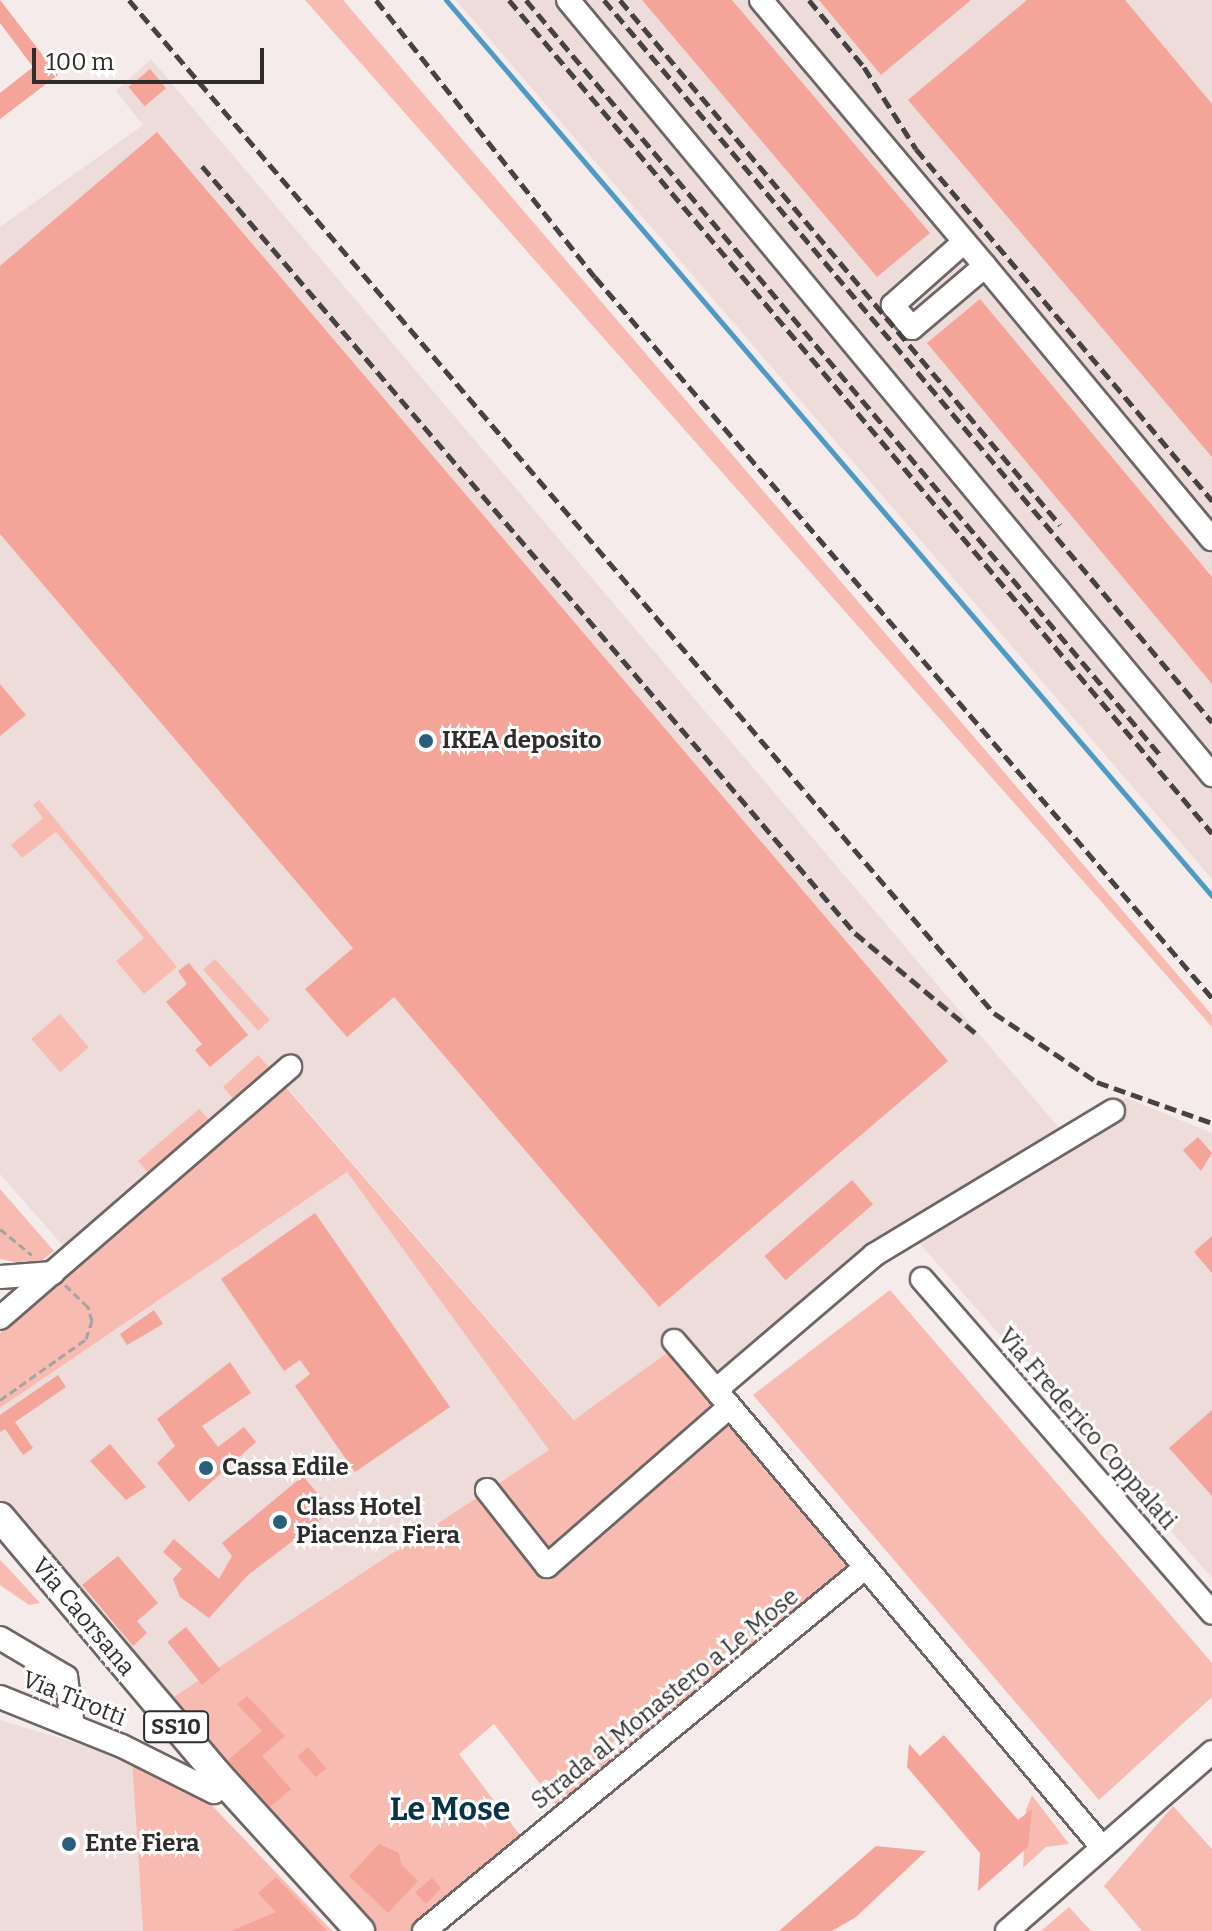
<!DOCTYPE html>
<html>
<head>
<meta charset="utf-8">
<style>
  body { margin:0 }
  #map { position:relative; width:1212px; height:1931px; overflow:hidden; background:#f4ebea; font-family:Bitter,serif }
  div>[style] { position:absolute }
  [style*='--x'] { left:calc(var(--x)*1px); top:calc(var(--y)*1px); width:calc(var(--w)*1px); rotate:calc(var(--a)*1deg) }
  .built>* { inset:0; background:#eddcd9 }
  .green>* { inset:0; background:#f8bbb2; transform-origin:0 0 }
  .stream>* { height:5px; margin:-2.5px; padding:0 2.5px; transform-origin:2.5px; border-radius:2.5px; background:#4f9ac5 }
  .building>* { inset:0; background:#f5a499; transform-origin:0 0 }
  .path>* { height:3px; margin-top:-1.5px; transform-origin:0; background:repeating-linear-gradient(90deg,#a8a1a1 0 8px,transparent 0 12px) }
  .roads { filter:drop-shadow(2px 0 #6d6665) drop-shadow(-2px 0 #6d6665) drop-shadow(0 2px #6d6665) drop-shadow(0 -2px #6d6665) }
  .minor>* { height:22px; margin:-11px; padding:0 11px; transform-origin:11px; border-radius:11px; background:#fff }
  .major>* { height:28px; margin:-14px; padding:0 14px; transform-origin:14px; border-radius:14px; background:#fff }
  .rail>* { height:5px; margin-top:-2.5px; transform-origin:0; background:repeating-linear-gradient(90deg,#464242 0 12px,transparent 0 18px) }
  .dots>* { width:22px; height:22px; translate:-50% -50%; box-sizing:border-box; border:4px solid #fff; border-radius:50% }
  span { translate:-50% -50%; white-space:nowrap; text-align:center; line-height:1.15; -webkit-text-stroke:6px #fff; paint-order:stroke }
  .shield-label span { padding:2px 6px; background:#fff; border:2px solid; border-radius:6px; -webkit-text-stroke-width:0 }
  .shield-label { font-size:22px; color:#2f2c2c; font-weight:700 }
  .poi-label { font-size:24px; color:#2f2c2c; font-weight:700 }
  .left { translate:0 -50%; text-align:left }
  .street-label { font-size:24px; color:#2f2c2c }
  .district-label { font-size:32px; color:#08344a; font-weight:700 }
  .scale { position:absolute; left:32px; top:48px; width:232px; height:36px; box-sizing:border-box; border:4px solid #2f2c2c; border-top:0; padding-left:10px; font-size:24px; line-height:28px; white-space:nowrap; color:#2f2c2c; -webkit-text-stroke:6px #fff; paint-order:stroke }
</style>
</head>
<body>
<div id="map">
  <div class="built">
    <i style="clip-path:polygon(456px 0,1212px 0,1212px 879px)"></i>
    <i style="clip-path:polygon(151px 59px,1065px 1135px,1126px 1098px,1212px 1133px,1212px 1578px,914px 1237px,714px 1391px,671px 1350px,575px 1420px,280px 1079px,72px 1256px,0 1174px,0 227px,143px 125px,116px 91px)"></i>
    <i style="clip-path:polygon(347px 1172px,550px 1449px,163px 1704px,0 1513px,0 1408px)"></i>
    <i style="clip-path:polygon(0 1720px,132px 1760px,143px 1931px,0 1931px)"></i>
  </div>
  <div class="green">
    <i style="clip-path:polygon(305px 0,343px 0,1212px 1015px,1212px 1027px)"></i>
    <i style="clip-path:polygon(39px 800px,177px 967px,144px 994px,116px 961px,144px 938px,56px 832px,22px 858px,11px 845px,43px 818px,33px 805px)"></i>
    <i style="left:215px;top:959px;width:82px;height:16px;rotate:48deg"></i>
    <i style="left:60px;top:1014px;width:44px;height:38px;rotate:49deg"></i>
    <i style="clip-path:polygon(258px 1055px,574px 1420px,671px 1350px,862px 1563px,561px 1811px,494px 1724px,459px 1754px,525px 1842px,417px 1931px,362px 1931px,163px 1704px,549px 1450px,347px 1172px,0 1408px,0 1333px,72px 1256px,156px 1182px,138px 1161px,199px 1109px,218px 1129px,242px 1108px,223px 1087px)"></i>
    <i style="clip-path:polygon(0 1189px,54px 1251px,34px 1266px,0 1259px)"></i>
    <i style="clip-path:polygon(890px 1290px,1212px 1663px,1212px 1697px,1099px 1800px,753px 1395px)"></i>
    <i style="clip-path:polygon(0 1560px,9px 1569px,40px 1603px,29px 1605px,0 1585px)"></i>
    <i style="clip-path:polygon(132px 1760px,200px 1793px,332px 1931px,143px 1931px)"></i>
    <i style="clip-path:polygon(1032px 1795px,1069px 1844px,1046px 1847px,1023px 1868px,1026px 1810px)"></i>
    <i style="clip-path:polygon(1173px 1806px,1212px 1849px,1212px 1931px,1142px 1931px,1104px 1886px)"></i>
    <i style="clip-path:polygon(1069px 1907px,1091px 1931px,1041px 1931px)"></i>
  </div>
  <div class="stream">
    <i style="--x:446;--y:0;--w:1179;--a:49.47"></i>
  </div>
  <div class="building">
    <i style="clip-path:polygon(0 0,58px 75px,0 119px,0 93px,33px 67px,0 23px)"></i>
    <i style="clip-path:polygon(642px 0,732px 0,930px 233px,877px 277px)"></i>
    <i style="clip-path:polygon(819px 0,971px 0,881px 75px)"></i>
    <i style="clip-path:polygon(1027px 0,1125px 0,1212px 104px,1212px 457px,908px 100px)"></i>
    <i style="left:150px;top:69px;width:25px;height:28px;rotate:50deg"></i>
    <i style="clip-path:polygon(157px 132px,948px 1061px,659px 1307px,394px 997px,347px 1037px,305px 989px,353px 948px,0 534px,0 266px)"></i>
    <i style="clip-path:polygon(980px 299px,1212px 577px,1212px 684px,927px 343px)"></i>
    <i style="clip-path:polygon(0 684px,26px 715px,0 736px)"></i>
    <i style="clip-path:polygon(189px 963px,248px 1035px,210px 1067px,195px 1050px,202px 1044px,166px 1002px,187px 984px,178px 971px)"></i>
    <i style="clip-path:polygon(1198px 1137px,1212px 1153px,1201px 1171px,1183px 1150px)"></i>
    <i style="left:852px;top:1180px;width:32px;height:116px;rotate:49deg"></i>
    <i style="clip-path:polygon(315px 1213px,450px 1407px,355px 1472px,295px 1386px,310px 1374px,300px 1360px,284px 1371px,221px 1279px)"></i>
    <i style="clip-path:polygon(1212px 1236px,1212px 1273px,1194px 1252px)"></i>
    <i style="clip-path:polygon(154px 1310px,163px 1324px,127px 1345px,120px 1334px)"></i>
    <i style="clip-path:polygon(230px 1362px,251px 1393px,202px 1426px,218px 1447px,244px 1427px,256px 1442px,189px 1502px,157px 1463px,175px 1446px,157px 1419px)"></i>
    <i style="clip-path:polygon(58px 1375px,66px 1387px,15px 1422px,33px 1448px,23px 1455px,5px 1429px,0 1432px,0 1415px)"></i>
    <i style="clip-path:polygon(1212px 1410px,1212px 1496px,1169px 1448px)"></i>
    <i style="clip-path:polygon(110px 1444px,146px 1487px,126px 1500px,90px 1461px)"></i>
    <i style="clip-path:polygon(303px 1476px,332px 1511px,248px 1575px,209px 1618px,180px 1597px,173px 1579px,182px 1569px,163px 1552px,174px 1539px,219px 1579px,232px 1556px,222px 1543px)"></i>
    <i style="clip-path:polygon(118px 1556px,158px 1603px,137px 1621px,147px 1633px,133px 1646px,82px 1585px)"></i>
    <i style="left:186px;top:1627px;width:55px;height:24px;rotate:51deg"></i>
    <i style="clip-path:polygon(247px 1696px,285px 1736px,262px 1756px,291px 1789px,270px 1807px,228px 1760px,262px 1731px,237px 1704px)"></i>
    <i style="clip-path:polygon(944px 1735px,1018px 1820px,1032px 1809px,1028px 1847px,978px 1891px,980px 1853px,907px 1767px,909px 1744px,920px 1756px)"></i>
    <i style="left:308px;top:1747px;width:28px;height:14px;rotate:49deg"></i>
    <i style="clip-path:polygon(379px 1844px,399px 1853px,401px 1864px,418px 1881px,388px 1913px,349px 1876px)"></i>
    <i style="clip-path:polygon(876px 1846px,926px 1851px,856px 1917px,832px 1931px,779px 1931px)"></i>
    <i style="clip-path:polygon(276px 1877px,314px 1917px,327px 1931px,231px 1931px,276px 1912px,258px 1893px)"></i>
    <i style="clip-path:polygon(432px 1878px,441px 1888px,426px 1904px,415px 1892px)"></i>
  </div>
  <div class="path">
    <i style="--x:0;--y:1229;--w:41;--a:39.1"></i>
    <i style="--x:0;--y:1400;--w:105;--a:-35.3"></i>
    <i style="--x:86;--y:1339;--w:19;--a:-72"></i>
    <i style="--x:92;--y:1321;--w:15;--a:-106"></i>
    <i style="--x:88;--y:1307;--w:33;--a:-136"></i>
  </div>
  <div class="roads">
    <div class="minor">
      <i style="--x:568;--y:0;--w:1008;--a:50.27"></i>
      <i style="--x:761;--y:0;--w:348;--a:49.9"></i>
      <i style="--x:985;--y:266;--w:96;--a:139.7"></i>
      <i style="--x:912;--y:328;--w:30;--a:-130"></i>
      <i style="--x:893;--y:305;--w:95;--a:-41.6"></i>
      <i style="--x:985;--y:266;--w:355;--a:50.3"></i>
      <i style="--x:1;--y:1277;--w:52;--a:-4.4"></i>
      <i style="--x:922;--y:1279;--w:442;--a:49"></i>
      <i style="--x:0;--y:1318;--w:384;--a:-40.9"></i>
      <i style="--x:674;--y:1341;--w:65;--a:49.4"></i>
      <i style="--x:487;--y:1490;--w:97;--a:51.7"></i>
      <i style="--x:547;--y:1566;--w:242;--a:-41.1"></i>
      <i style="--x:0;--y:1638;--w:77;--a:30.6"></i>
      <i style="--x:66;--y:1677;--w:49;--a:81.9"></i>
      <i style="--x:0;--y:1697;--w:131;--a:21.9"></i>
      <i style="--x:122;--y:1746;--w:103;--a:26.6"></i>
      <i style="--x:1102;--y:1847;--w:598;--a:-130.19"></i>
      <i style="--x:716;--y:1390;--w:208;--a:-40.5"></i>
      <i style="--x:874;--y:1255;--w:279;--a:-31.1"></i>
      <i style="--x:424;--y:1931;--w:571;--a:-39.46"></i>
      <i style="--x:1007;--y:1931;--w:272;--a:-41.1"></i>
    </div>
    <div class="major">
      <i style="--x:0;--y:1517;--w:338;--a:49.8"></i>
      <i style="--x:218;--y:1775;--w:211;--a:47.7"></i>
    </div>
  </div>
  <div class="rail">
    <i style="--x:129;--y:0;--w:1332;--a:49.51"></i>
    <i style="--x:994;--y:1013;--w:124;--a:33.8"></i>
    <i style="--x:1097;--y:1082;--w:122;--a:19.6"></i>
    <i style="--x:376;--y:0;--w:353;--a:51.7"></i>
    <i style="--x:595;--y:277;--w:949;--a:49.44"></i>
    <i style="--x:509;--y:0;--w:1090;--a:49.84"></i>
    <i style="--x:526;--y:0;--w:987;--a:49.97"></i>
    <i style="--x:604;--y:0;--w:944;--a:49.9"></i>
    <i style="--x:620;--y:0;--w:685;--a:50.03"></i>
    <i style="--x:809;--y:0;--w:87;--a:50.6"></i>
    <i style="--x:864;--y:67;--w:97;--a:57.6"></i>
    <i style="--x:916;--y:149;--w:460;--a:49.9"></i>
    <i style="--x:202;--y:166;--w:1007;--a:49.59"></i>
    <i style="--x:855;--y:933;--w:161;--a:39.7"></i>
  </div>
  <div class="dots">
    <i style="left:426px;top:741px;background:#2b5e7b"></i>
    <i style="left:206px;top:1468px;background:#2b5e7b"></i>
    <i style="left:280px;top:1522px;background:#2b5e7b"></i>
    <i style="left:69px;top:1844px;background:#2b5e7b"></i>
  </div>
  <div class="shield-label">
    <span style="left:176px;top:1727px">SS10</span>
  </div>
  <div class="poi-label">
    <span class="left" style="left:442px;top:741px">IKEA deposito</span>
    <span class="left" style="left:222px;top:1468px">Cassa Edile</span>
    <span class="left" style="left:296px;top:1522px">Class Hotel<br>Piacenza Fiera</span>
    <span class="left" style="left:85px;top:1844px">Ente Fiera</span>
  </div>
  <div class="street-label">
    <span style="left:1087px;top:1429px;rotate:49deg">Via Frederico Coppalati</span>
    <span style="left:83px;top:1617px;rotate:50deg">Via Caorsana</span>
    <span style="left:74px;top:1699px;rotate:22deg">Via Tirotti</span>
    <span style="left:665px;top:1699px;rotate:-39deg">Strada al Monastero a Le Mose</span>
  </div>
  <div class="district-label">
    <span style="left:450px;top:1809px">Le Mose</span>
  </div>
  <div class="scale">100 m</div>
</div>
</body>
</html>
